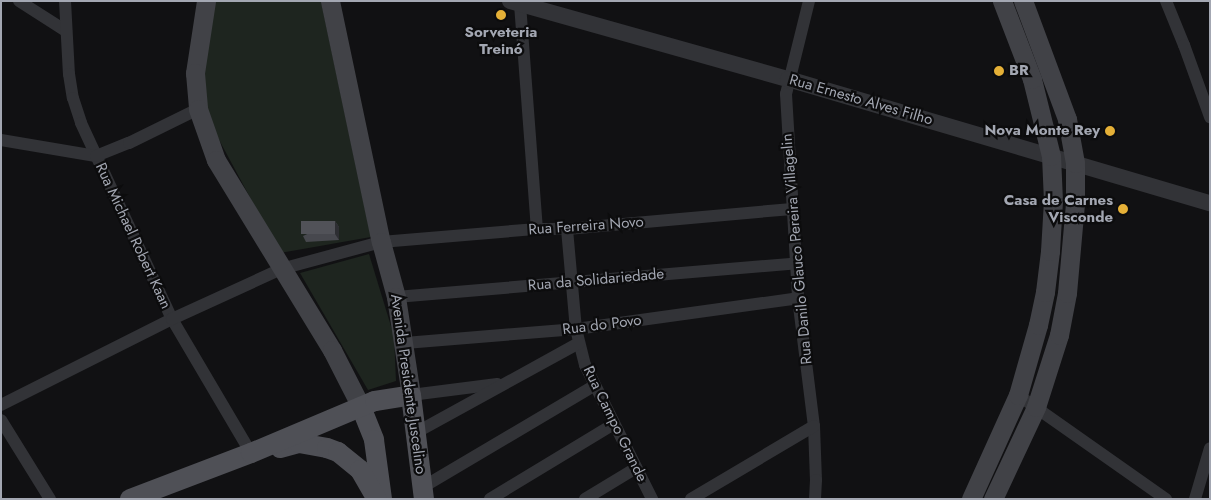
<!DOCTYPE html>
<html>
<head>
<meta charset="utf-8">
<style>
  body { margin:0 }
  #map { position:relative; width:1211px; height:500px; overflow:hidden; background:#111113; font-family:Jost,sans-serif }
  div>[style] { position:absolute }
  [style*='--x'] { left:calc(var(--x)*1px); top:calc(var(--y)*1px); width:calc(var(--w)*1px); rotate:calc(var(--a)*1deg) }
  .green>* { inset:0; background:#1e251f }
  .minor>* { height:12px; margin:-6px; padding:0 6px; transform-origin:6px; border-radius:6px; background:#323337 }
  .tertiary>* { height:16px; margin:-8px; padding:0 8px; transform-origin:8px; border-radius:8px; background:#323337 }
  .secondary>* { height:19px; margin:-9.5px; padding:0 9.5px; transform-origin:9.5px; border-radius:9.5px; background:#414247 }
  .primary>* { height:20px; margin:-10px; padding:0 10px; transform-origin:10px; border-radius:10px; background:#4f5056 }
  .wall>* { inset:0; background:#47484e }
  .shaded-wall>* { inset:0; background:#2d2e32 }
  .building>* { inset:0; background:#515258; transform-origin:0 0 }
  .dots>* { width:14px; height:14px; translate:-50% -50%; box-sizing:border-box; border:2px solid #0c0c0d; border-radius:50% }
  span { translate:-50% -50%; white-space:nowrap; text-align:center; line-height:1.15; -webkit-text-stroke:4.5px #0c0c0d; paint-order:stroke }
  .poi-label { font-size:15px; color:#a3a7b2; font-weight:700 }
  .left { translate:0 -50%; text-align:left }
  .right { translate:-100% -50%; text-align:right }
  .street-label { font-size:15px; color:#a3a7b2 }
  .frame { position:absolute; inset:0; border:2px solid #a3a7b2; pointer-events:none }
</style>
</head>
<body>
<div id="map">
  <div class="green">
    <i style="clip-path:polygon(215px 1px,321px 1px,371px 237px,280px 253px,210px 123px,204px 99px,203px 68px)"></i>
    <i style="clip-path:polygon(369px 254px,394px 336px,396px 381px,368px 390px,300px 273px)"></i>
  </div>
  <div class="minor">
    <i style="--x:19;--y:1;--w:56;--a:32.6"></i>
    <i style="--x:65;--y:1;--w:73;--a:86.9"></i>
    <i style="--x:69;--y:74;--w:24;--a:81"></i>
    <i style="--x:73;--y:98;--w:26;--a:72"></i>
    <i style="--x:81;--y:123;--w:216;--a:65.1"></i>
    <i style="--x:172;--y:319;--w:156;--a:59.5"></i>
    <i style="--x:809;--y:1;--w:96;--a:103.9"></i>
    <i style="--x:786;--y:94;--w:204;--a:86.6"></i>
    <i style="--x:798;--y:298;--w:129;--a:82.9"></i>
    <i style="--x:814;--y:426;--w:54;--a:87.9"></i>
    <i style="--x:816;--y:480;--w:19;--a:93"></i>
    <i style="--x:1166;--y:1;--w:48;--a:67.8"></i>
    <i style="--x:1184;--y:45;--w:77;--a:70.1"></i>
    <i style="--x:520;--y:4;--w:226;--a:85.7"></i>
    <i style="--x:1;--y:140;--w:96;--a:9.6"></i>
    <i style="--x:96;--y:156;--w:35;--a:-22"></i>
    <i style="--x:129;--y:143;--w:77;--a:-26.2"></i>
    <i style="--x:567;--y:229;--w:100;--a:84.9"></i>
    <i style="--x:576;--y:329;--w:37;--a:76"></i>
    <i style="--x:585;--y:365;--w:150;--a:63.4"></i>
    <i style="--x:396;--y:297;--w:402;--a:-4.8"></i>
    <i style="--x:405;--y:343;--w:172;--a:-4.7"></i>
    <i style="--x:576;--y:329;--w:224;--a:-7.9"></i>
    <i style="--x:411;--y:395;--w:87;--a:-7.3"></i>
    <i style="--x:1018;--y:395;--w:181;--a:35.1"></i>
    <i style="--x:1;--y:405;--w:191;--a:-26.7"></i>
    <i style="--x:172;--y:319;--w:120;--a:-24.6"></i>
    <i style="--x:281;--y:269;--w:104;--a:-15.1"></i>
    <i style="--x:381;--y:242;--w:157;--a:-4.8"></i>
    <i style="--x:537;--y:229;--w:30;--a:0"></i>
    <i style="--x:567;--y:229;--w:226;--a:-5.1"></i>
    <i style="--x:1;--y:420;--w:93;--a:58.2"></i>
    <i style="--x:417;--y:432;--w:185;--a:-28.8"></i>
    <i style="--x:423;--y:487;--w:199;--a:-30.6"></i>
    <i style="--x:490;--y:499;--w:145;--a:-31.2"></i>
    <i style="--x:585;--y:499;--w:60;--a:-31.3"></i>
    <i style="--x:691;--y:499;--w:143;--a:-30.7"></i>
    <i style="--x:1195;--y:499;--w:53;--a:-73.6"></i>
  </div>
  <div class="tertiary">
    <i style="--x:510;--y:1;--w:289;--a:15.7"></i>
    <i style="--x:788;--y:79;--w:440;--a:16.4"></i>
  </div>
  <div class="secondary">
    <i style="--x:206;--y:1;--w:73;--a:98.7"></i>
    <i style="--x:195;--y:73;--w:36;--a:85"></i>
    <i style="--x:198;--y:109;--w:54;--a:70.6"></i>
    <i style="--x:216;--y:160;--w:223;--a:58.6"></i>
    <i style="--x:332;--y:350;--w:64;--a:63"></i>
    <i style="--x:330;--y:1;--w:246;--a:78.1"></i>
    <i style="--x:381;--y:242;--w:57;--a:74.7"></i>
    <i style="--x:396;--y:297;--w:99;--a:81.3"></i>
    <i style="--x:971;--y:499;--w:114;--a:-65.7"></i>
    <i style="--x:1018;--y:395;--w:73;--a:-74.1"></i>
    <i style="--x:1038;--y:325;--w:34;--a:-78"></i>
    <i style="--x:1045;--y:292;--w:41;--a:-83"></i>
    <i style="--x:1050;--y:251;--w:50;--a:-86.6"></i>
    <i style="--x:1053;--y:201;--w:45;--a:-92.5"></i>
    <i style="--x:1051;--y:156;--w:79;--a:-103.9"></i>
    <i style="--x:1032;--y:79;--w:84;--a:-111"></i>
    <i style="--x:993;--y:499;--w:102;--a:-64.9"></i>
    <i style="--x:1036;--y:407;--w:76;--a:-72.3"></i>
    <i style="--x:1059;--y:335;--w:43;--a:-79.2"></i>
    <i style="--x:1067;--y:293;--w:90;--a:-84.9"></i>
    <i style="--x:1075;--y:203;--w:40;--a:-90"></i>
    <i style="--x:1075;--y:163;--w:45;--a:-100.3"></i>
    <i style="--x:1067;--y:119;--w:126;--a:-110.4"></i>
  </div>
  <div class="primary">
    <i style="--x:361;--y:407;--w:35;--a:68"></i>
    <i style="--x:374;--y:440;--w:60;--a:82.3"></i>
    <i style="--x:280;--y:448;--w:20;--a:-15"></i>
    <i style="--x:299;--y:443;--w:28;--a:10"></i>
    <i style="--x:327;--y:448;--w:12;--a:20"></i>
    <i style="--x:338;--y:452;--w:28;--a:39"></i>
    <i style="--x:360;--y:470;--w:34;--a:60"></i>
    <i style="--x:130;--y:499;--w:129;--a:-20.8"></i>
    <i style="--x:251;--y:453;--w:134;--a:-22.8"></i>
    <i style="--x:375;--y:401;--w:36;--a:-9"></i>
    <i style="--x:411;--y:395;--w:105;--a:82.9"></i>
  </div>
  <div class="wall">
    <i style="clip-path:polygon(335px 221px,339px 227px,339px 240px,306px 242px,303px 236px)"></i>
  </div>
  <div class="shaded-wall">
    <i style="clip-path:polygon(335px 221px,339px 227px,339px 240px,335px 234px)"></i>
  </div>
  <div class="building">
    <i style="left:335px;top:221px;width:13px;height:34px;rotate:90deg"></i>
  </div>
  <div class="dots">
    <i style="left:501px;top:15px;background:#e5b037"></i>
    <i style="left:999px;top:71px;background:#e5b037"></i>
    <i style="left:1110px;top:131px;background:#e5b037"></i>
    <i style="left:1123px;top:209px;background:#e5b037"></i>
  </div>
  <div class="poi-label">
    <span style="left:501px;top:41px">Sorveteria<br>Treinó</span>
    <span class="left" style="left:1009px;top:71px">BR</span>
    <span class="right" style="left:1100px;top:131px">Nova Monte Rey</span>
    <span class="right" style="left:1113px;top:209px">Casa de Carnes<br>Visconde</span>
  </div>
  <div class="street-label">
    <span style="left:861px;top:100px;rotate:16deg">Rua Ernesto Alves Filho</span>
    <span style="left:586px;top:226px;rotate:-4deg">Rua Ferreira Novo</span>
    <span style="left:133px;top:236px;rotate:65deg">Rua Michael Robert Kaan</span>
    <span style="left:797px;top:249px;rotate:-95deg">Rua Danilo Glauco Pereira Villagelin</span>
    <span style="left:596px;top:280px;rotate:-5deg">Rua da Solidariedade</span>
    <span style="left:602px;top:325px;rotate:-7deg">Rua do Povo</span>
    <span style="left:408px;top:384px;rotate:82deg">Avenida Presidente Juscelino</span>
    <span style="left:615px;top:424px;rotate:64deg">Rua Campo Grande</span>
  </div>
  <div class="frame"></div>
</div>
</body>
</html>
